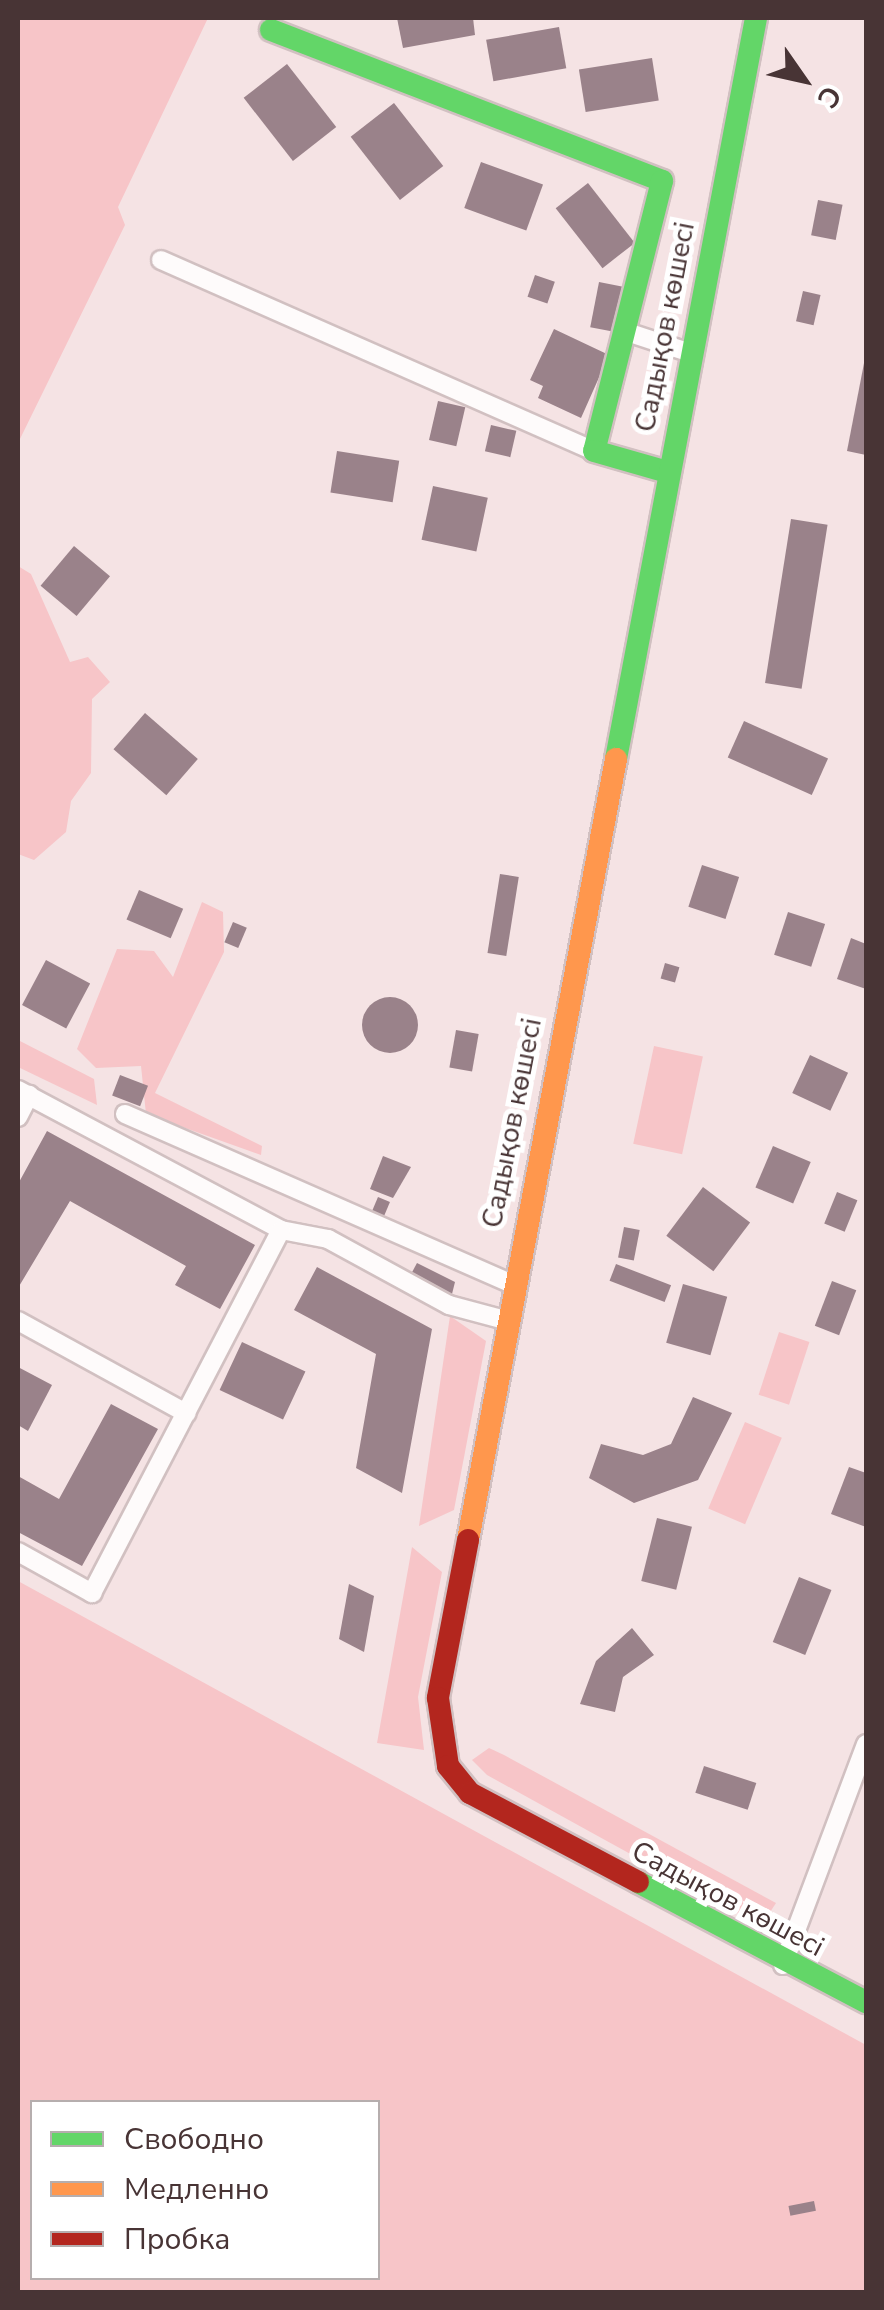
<!DOCTYPE html>
<html>
<head>
<meta charset="utf-8">
<style>
  body { margin:0 }
  #map { position:relative; width:884px; height:2310px; overflow:hidden; background:#f5e3e4; font-family:"Nunito Sans",sans-serif }
  div>[style] { position:absolute }
  [style*='--x'] { left:calc(var(--x)*1px); top:calc(var(--y)*1px); width:calc(var(--w)*1px); rotate:calc(var(--a)*1deg) }
  .green>* { inset:0; background:#f7c5c8; transform-origin:0 0 }
  .building>* { inset:0; background:#9a828a; transform-origin:0 0 }
  .round { border-radius:50% }
  .roads { filter:drop-shadow(2px 0 #d1c0c1) drop-shadow(-2px 0 #d1c0c1) drop-shadow(0 2px #d1c0c1) drop-shadow(0 -2px #d1c0c1) }
  .street>* { height:18px; margin:-9px; padding:0 9px; transform-origin:9px; border-radius:9px; background:#fefbfb }
  .fast>* { height:22px; margin:-11px; padding:0 11px; transform-origin:11px; border-radius:11px; background:#63d668 }
  .slow>* { height:22px; margin:-11px; padding:0 11px; transform-origin:11px; border-radius:11px; background:#ff974d }
  .jam>* { height:22px; margin:-11px; padding:0 11px; transform-origin:11px; border-radius:11px; background:#b3261e }
  span { translate:-50% -50%; white-space:nowrap; text-align:center; line-height:1.15; -webkit-text-stroke:10px #fff; paint-order:stroke }
  .street-label { font-size:28px; color:#483435 }
  .frame { position:absolute; inset:0; border:20px solid #483435; pointer-events:none }
  .legend { position:absolute; left:30px; top:2100px; width:350px; height:180px; box-sizing:border-box; background:#fff; border:2px solid #b6aeae; margin:0; padding:12px 18px; list-style:none; font-size:30px; color:#483435 }
  .legend li { display:flex; align-items:center; gap:20px; height:50px }
  .legend b { width:50px; border:2px solid #b6aeae }
  .north { position:absolute; left:754px; top:30px; width:100px; height:100px; -webkit-text-stroke:8px #fff; paint-order:stroke; rotate:124deg; font-size:28px; font-weight:700; line-height:40px; text-align:center; color:#483435 }
  .north::after { content:''; display:block; margin:auto; width:35px; height:45px; background:#483435; clip-path:polygon(50% 0,100% 100%,50% 72%,0 100%) }
</style>
</head>
<body>
<div id="map">
  <div class="green">
    <i style="clip-path:polygon(18px 18px,208px 18px,118px 207px,125px 225px,18px 443px)"></i>
    <i style="clip-path:polygon(18px 566px,31px 574px,70px 662px,88px 657px,110px 682px,92px 699px,91px 773px,71px 801px,66px 832px,34px 860px,18px 854px)"></i>
    <i style="clip-path:polygon(202px 902px,223px 912px,224px 952px,155px 1093px,262px 1146px,261px 1155px,146px 1114px,141px 1066px,96px 1068px,77px 1049px,117px 949px,154px 951px,173px 977px)"></i>
    <i style="clip-path:polygon(18px 1040px,94px 1079px,97px 1105px,18px 1067px)"></i>
    <i style="left:654px;top:1046px;width:50px;height:100px;rotate:12deg"></i>
    <i style="clip-path:polygon(450px 1316px,486px 1341px,454px 1510px,419px 1526px)"></i>
    <i style="left:779px;top:1332px;width:32px;height:66px;rotate:18deg"></i>
    <i style="left:745px;top:1422px;width:40px;height:94px;rotate:23deg"></i>
    <i style="clip-path:polygon(412px 1547px,442px 1572px,418px 1697px,424px 1750px,377px 1743px)"></i>
    <i style="clip-path:polygon(evenodd,18px 1581px,866px 2045px,866px 2292px,18px 2292px,18px 1581px,32px 2102px,378px 2102px,378px 2278px,32px 2278px,32px 2102px)"></i>
    <i style="clip-path:polygon(489px 1748px,504px 1755px,776px 1903px,761px 1926px,487px 1775px,472px 1760px)"></i>
  </div>
  <div class="building">
    <i style="clip-path:polygon(397px 18px,473px 18px,475px 35px,403px 48px)"></i>
    <i style="left:559px;top:27px;width:42px;height:74px;rotate:80deg"></i>
    <i style="left:652px;top:58px;width:43px;height:74px;rotate:81deg"></i>
    <i style="left:287px;top:64px;width:80px;height:55px;rotate:52deg"></i>
    <i style="left:394px;top:103px;width:80px;height:55px;rotate:52deg"></i>
    <i style="left:481px;top:162px;width:66px;height:49px;rotate:20deg"></i>
    <i style="left:588px;top:183px;width:76px;height:41px;rotate:52deg"></i>
    <i style="left:818px;top:200px;width:25px;height:36px;rotate:11deg"></i>
    <i style="left:535px;top:275px;width:21px;height:23px;rotate:19deg"></i>
    <i style="left:599px;top:282px;width:31px;height:46px;rotate:11deg"></i>
    <i style="left:803px;top:291px;width:18px;height:31px;rotate:13deg"></i>
    <i style="clip-path:polygon(554px 329px,609px 355px,581px 418px,538px 398px,543px 386px,530px 380px)"></i>
    <i style="clip-path:polygon(865px 358px,866px 359px,866px 455px,847px 451px)"></i>
    <i style="left:438px;top:401px;width:28px;height:40px;rotate:13deg"></i>
    <i style="left:491px;top:425px;width:26px;height:27px;rotate:13deg"></i>
    <i style="left:337px;top:451px;width:63px;height:42px;rotate:9deg"></i>
    <i style="left:433px;top:486px;width:56px;height:55px;rotate:12deg"></i>
    <i style="left:791px;top:519px;width:37px;height:166px;rotate:9deg"></i>
    <i style="left:74px;top:546px;width:47px;height:52px;rotate:40deg"></i>
    <i style="left:145px;top:713px;width:70px;height:48px;rotate:41deg"></i>
    <i style="left:744px;top:721px;width:92px;height:40px;rotate:24deg"></i>
    <i style="left:702px;top:865px;width:39px;height:44px;rotate:18deg"></i>
    <i style="left:500px;top:874px;width:19px;height:80px;rotate:9deg"></i>
    <i style="left:139px;top:890px;width:48px;height:32px;rotate:23deg"></i>
    <i style="left:788px;top:912px;width:39px;height:45px;rotate:18deg"></i>
    <i style="left:233px;top:922px;width:15px;height:22px;rotate:23deg"></i>
    <i style="clip-path:polygon(851px 938px,866px 944px,866px 989px,837px 979px)"></i>
    <i style="left:46px;top:960px;width:50px;height:51px;rotate:28deg"></i>
    <i style="left:665px;top:963px;width:15px;height:16px;rotate:16deg"></i>
    <i class="round" style="left:362px;top:997px;width:56px;height:56px"></i>
    <i style="left:456px;top:1030px;width:23px;height:38px;rotate:10deg"></i>
    <i style="left:810px;top:1055px;width:42px;height:42px;rotate:25deg"></i>
    <i style="left:120px;top:1075px;width:30px;height:22px;rotate:21deg"></i>
    <i style="clip-path:polygon(47px 1131px,255px 1245px,220px 1309px,175px 1285px,186px 1266px,70px 1201px,18px 1288px,18px 1184px)"></i>
    <i style="left:773px;top:1146px;width:41px;height:45px;rotate:23deg"></i>
    <i style="clip-path:polygon(383px 1156px,411px 1167px,393px 1198px,370px 1189px)"></i>
    <i style="left:703px;top:1187px;width:59px;height:61px;rotate:37deg"></i>
    <i style="left:837px;top:1192px;width:22px;height:34px;rotate:22deg"></i>
    <i style="left:378px;top:1197px;width:13px;height:17px;rotate:23deg"></i>
    <i style="left:624px;top:1227px;width:16px;height:31px;rotate:11deg"></i>
    <i style="clip-path:polygon(417px 1263px,455px 1282px,451px 1298px,410px 1276px)"></i>
    <i style="left:616px;top:1264px;width:59px;height:18px;rotate:21deg"></i>
    <i style="clip-path:polygon(317px 1267px,432px 1329px,402px 1493px,356px 1468px,376px 1354px,294px 1310px)"></i>
    <i style="left:832px;top:1281px;width:26px;height:48px;rotate:21deg"></i>
    <i style="left:683px;top:1284px;width:46px;height:61px;rotate:16deg"></i>
    <i style="left:242px;top:1342px;width:70px;height:53px;rotate:25deg"></i>
    <i style="clip-path:polygon(18px 1367px,52px 1385px,28px 1431px,18px 1425px)"></i>
    <i style="clip-path:polygon(693px 1397px,732px 1413px,698px 1480px,634px 1503px,589px 1478px,601px 1444px,643px 1455px,671px 1444px)"></i>
    <i style="clip-path:polygon(111px 1404px,158px 1429px,82px 1566px,18px 1532px,18px 1476px,59px 1499px)"></i>
    <i style="clip-path:polygon(849px 1467px,866px 1473px,866px 1527px,831px 1514px)"></i>
    <i style="left:657px;top:1518px;width:36px;height:65px;rotate:14deg"></i>
    <i style="left:799px;top:1577px;width:35px;height:70px;rotate:22deg"></i>
    <i style="clip-path:polygon(349px 1584px,374px 1596px,364px 1652px,339px 1639px)"></i>
    <i style="clip-path:polygon(632px 1628px,654px 1655px,623px 1677px,615px 1712px,580px 1704px,596px 1661px)"></i>
    <i style="left:704px;top:1766px;width:55px;height:28px;rotate:18deg"></i>
    <i style="left:814px;top:2201px;width:10px;height:26px;rotate:79deg"></i>
  </div>
  <div class="roads">
    <div class="street">
      <i style="--x:161;--y:260;--w:473;--a:23.8"></i>
      <i style="--x:624;--y:331;--w:71;--a:18.2"></i>
      <i style="--x:18;--y:1090;--w:298;--a:28"></i>
      <i style="--x:281;--y:1230;--w:48;--a:10.8"></i>
      <i style="--x:328;--y:1239;--w:138;--a:28.6"></i>
      <i style="--x:449;--y:1305;--w:58;--a:15"></i>
      <i style="--x:125;--y:1114;--w:423;--a:23.7"></i>
      <i style="--x:18;--y:1117;--w:25;--a:-63"></i>
      <i style="--x:18;--y:1321;--w:192;--a:28.7"></i>
      <i style="--x:18;--y:1552;--w:85;--a:29"></i>
      <i style="--x:92;--y:1593;--w:409;--a:-62.5"></i>
      <i style="--x:783;--y:1965;--w:236;--a:-69.4"></i>
    </div>
    <div class="fast">
      <i style="--x:271;--y:30;--w:419;--a:21.1"></i>
      <i style="--x:662;--y:181;--w:278;--a:104.1"></i>
      <i style="--x:594;--y:451;--w:76;--a:16"></i>
      <i style="--x:616;--y:759;--w:754;--a:-79.3"></i>
      <i style="--x:638;--y:1882;--w:258;--a:27.8"></i>
    </div>
    <div class="slow">
      <i style="--x:468;--y:1540;--w:795;--a:-79.27"></i>
    </div>
    <div class="jam">
      <i style="--x:468;--y:1540;--w:161;--a:100.8"></i>
      <i style="--x:438;--y:1698;--w:69;--a:81.6"></i>
      <i style="--x:448;--y:1766;--w:35;--a:51"></i>
      <i style="--x:470;--y:1793;--w:190;--a:27.9"></i>
    </div>
  </div>
  <div class="street-label">
    <span style="left:665px;top:327px;rotate:-79deg">Садықов көшесі</span>
    <span style="left:512px;top:1123px;rotate:-79deg">Садықов көшесі</span>
    <span style="left:728px;top:1899px;rotate:28deg">Садықов көшесі</span>
  </div>
  <div class="frame"></div>
  <ul class="legend">
  <li><b style="height:12px;background:#63d668"></b>Свободно</li>
  <li><b style="height:12px;background:#ff974d"></b>Медленно</li>
  <li><b style="height:12px;background:#b3261e"></b>Пробка</li>
  </ul>
  <div class="north">С</div>
</div>
</body>
</html>
